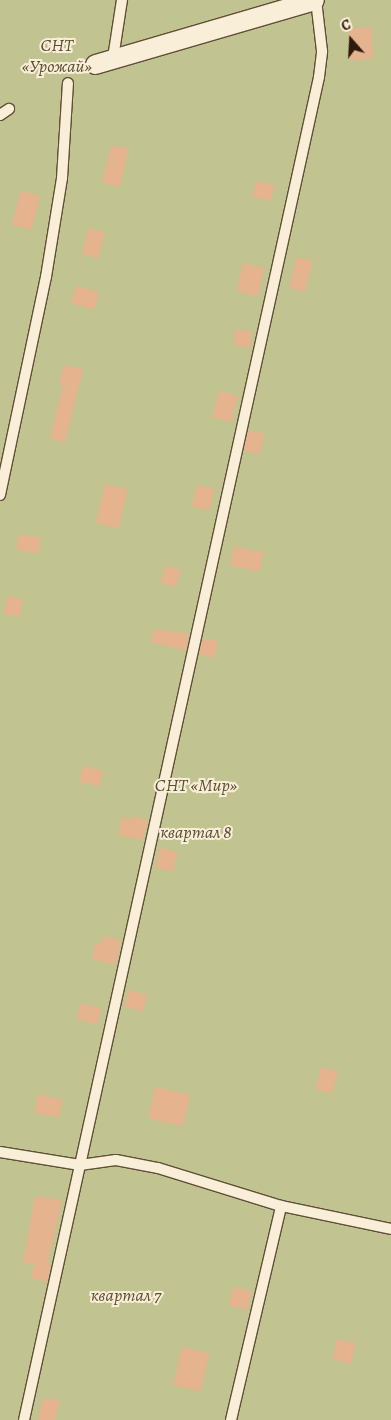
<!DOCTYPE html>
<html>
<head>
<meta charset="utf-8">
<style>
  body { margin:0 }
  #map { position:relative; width:391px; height:1420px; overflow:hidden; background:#f6e5c1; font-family:Alegreya,serif }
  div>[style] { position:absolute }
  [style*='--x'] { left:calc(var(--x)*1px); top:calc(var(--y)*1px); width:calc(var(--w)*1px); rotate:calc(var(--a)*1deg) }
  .green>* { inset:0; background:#c1c390; transform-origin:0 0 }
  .building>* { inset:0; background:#e5b38e; transform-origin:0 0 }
  .roads { filter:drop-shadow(1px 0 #604e38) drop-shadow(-1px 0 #604e38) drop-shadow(0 1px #604e38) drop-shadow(0 -1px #604e38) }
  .service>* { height:10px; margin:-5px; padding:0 5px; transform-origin:5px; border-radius:5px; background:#f9eed7 }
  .minor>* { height:19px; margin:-9.5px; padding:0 9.5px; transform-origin:9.5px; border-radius:9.5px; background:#f9eed7 }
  span { translate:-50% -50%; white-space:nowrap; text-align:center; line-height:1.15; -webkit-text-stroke:4px #f9eed7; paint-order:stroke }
  .park-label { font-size:18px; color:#5a4d33; font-style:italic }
  .north { position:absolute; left:326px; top:15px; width:50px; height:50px; -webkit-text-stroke:4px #f9eed7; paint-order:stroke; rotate:341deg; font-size:14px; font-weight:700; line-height:20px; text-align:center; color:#2e1b0b }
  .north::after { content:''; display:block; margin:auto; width:18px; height:22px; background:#2e1b0b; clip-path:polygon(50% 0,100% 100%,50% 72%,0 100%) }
</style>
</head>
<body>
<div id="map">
  <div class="green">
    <i style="left:0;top:0;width:391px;height:1420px"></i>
  </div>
  <div class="building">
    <i style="left:371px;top:27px;width:32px;height:23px;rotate:86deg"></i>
    <i style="left:111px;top:145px;width:18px;height:39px;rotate:13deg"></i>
    <i style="left:256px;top:181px;width:19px;height:16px;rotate:12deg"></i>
    <i style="left:21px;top:191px;width:20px;height:35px;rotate:15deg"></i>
    <i style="left:88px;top:228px;width:17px;height:27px;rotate:13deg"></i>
    <i style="left:297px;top:257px;width:16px;height:32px;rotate:14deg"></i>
    <i style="left:243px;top:263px;width:22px;height:29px;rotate:13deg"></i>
    <i style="left:76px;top:286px;width:24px;height:18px;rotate:15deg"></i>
    <i style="left:236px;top:329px;width:17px;height:16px;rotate:10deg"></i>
    <i style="clip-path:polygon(64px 365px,83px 369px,65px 443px,50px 439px,63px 385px,59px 385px)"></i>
    <i style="left:219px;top:391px;width:20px;height:27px;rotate:15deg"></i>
    <i style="left:248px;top:430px;width:17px;height:21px;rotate:13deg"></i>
    <i style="left:105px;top:484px;width:23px;height:40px;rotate:13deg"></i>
    <i style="left:197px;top:485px;width:18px;height:22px;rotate:13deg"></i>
    <i style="left:19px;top:534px;width:22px;height:16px;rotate:10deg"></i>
    <i style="left:234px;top:546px;width:30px;height:20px;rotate:12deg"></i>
    <i style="left:165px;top:566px;width:16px;height:18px;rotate:14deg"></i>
    <i style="left:8px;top:596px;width:16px;height:18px;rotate:14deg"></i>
    <i style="clip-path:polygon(154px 629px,189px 634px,186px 651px,151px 642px)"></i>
    <i style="clip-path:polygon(203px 639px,218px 641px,214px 658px,199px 654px)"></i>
    <i style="left:83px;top:766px;width:21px;height:16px;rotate:14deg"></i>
    <i style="clip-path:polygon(132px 816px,148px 820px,143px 840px,118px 835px,122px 817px,131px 820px)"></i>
    <i style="left:160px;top:848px;width:18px;height:20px;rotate:13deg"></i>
    <i style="clip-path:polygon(103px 936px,121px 940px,115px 965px,92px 959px,96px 943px,101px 944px)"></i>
    <i style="left:129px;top:990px;width:19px;height:17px;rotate:16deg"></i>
    <i style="left:81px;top:1003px;width:21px;height:17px;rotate:14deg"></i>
    <i style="left:321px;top:1067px;width:17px;height:23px;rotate:13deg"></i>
    <i style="left:155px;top:1087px;width:36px;height:32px;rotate:13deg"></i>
    <i style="left:38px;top:1095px;width:25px;height:18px;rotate:11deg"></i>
    <i style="clip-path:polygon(35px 1196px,62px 1200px,47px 1264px,51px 1265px,47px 1282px,31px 1278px,34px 1264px,23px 1262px)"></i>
    <i style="left:233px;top:1287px;width:19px;height:19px;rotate:12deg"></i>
    <i style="left:337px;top:1339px;width:19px;height:21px;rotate:12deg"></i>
    <i style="left:182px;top:1347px;width:28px;height:39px;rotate:13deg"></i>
    <i style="clip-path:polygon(43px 1398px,60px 1401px,55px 1420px,38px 1420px)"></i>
  </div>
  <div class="roads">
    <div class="service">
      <i style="--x:113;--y:58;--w:59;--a:-81.2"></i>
      <i style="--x:0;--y:115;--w:11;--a:-34"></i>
      <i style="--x:0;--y:495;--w:223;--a:-78.1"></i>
      <i style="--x:46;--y:277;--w:100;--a:-80.8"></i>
      <i style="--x:62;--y:178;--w:95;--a:-86.4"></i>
      <i style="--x:0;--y:1152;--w:81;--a:9.2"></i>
      <i style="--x:80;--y:1165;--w:36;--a:-8"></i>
      <i style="--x:116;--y:1160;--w:43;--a:10.8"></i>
      <i style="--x:158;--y:1168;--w:129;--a:17.2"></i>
      <i style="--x:281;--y:1206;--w:112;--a:11.8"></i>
      <i style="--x:24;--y:1420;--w:1375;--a:-77.61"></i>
      <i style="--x:319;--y:77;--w:26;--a:-83"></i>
      <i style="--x:322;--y:51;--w:51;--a:-96.7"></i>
      <i style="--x:231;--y:1420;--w:220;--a:-76.8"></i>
    </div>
    <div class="minor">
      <i style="--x:95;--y:64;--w:228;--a:-16.3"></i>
    </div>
  </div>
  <div class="park-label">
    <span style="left:57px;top:56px">СНТ<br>«Урожай»</span>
    <span style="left:196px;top:785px">СНТ «Мир»</span>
    <span style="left:196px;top:832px">квартал 8</span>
    <span style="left:126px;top:1295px">квартал 7</span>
  </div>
  <div class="north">С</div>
</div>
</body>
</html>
